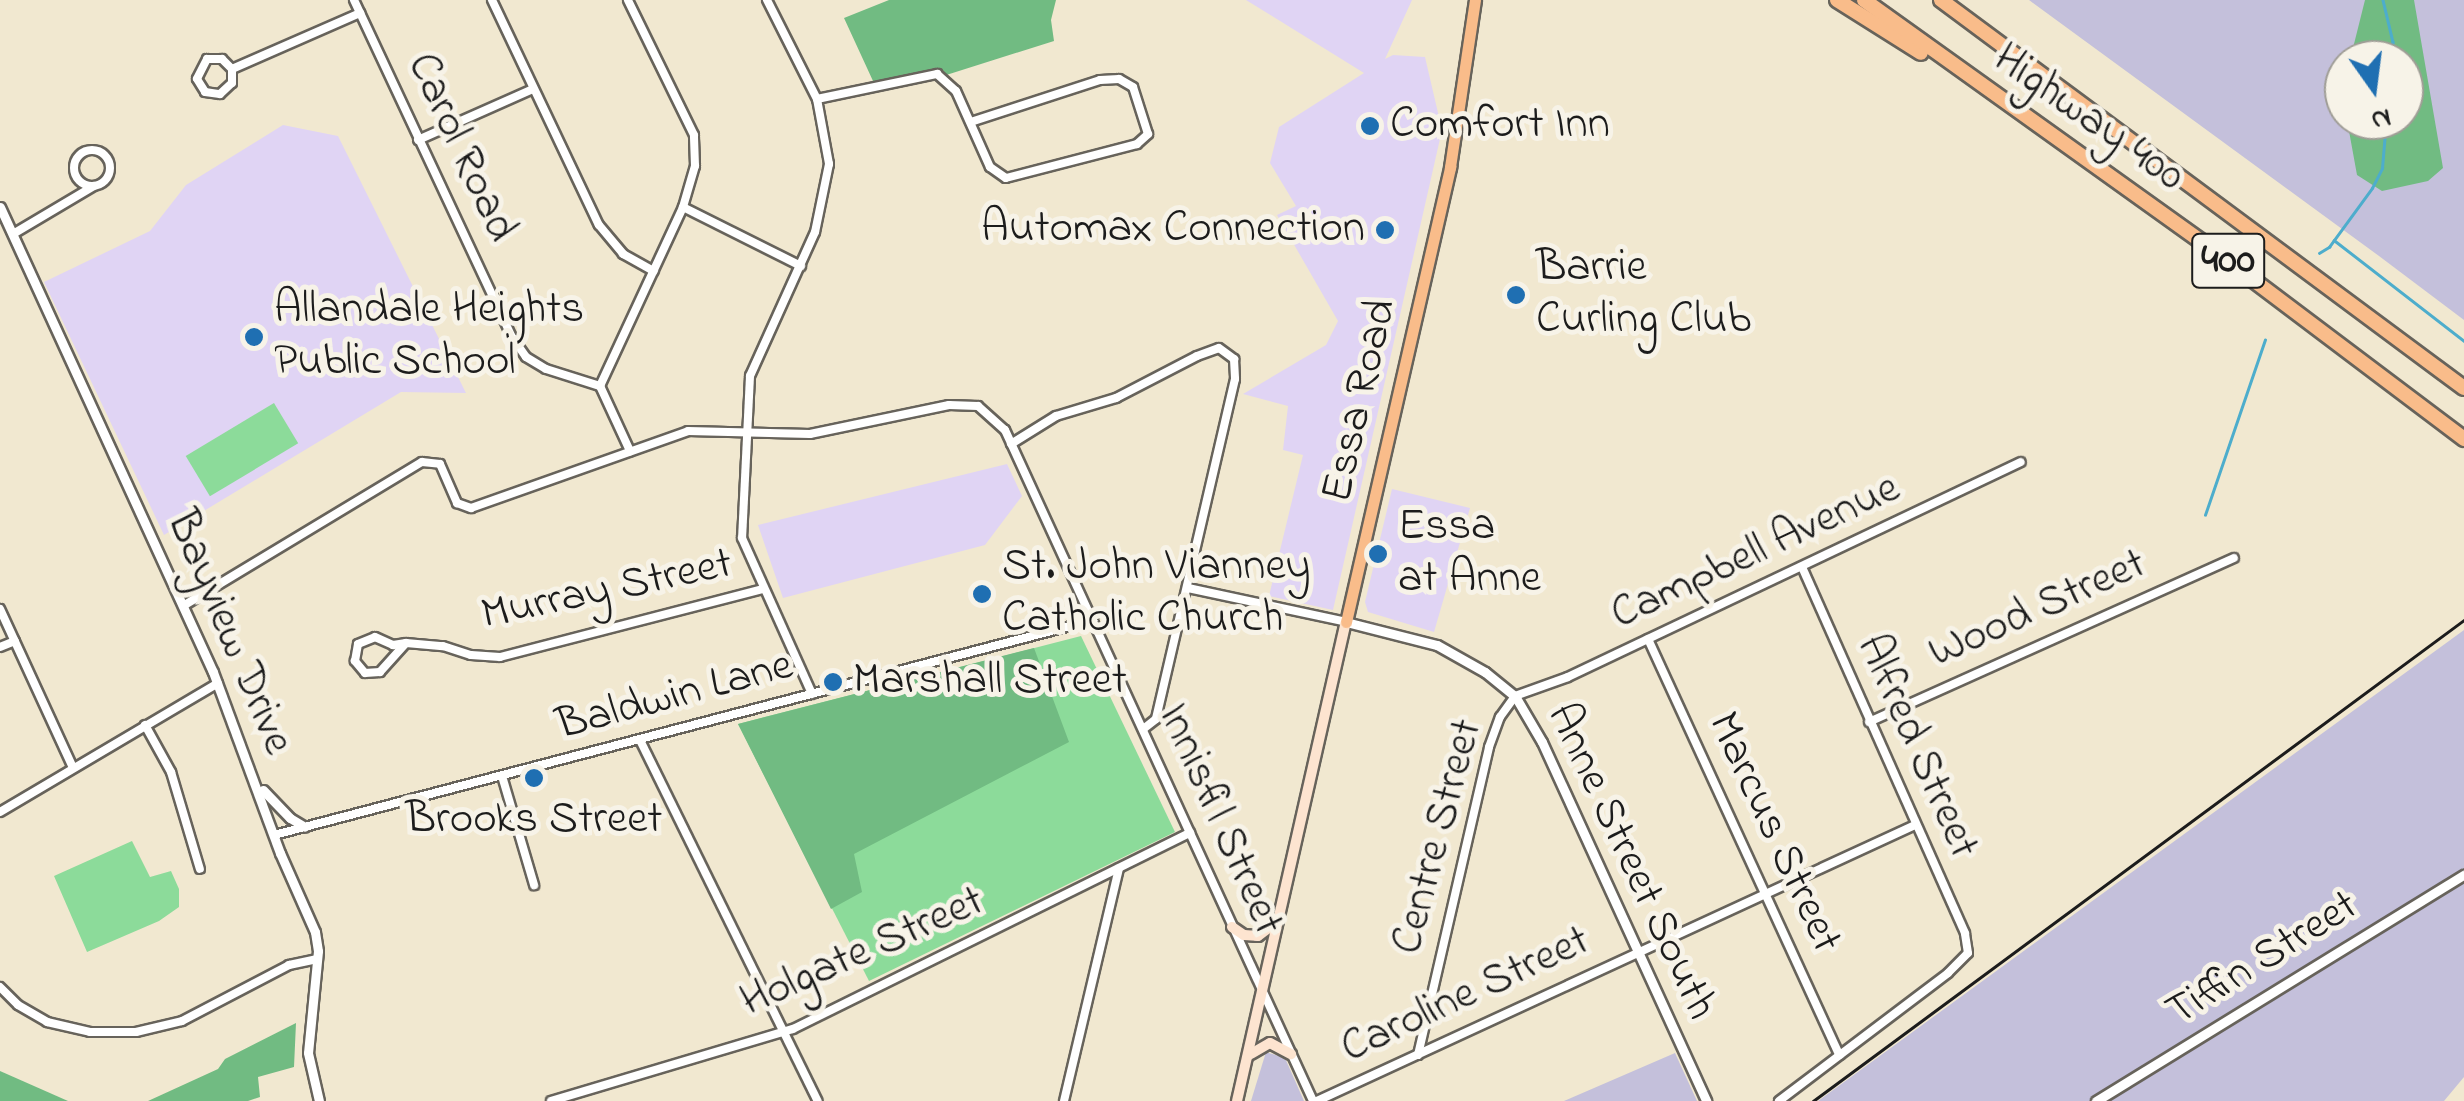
<!DOCTYPE html>
<html>
<head>
<meta charset="utf-8">
<style>
  body { margin:0 }
  #map { position:relative; width:2464px; height:1101px; overflow:hidden; background:#f1e8d0; font-family:"Indie Flower",sans-serif }
  div>[style] { position:absolute }
  [style*='--x'] { left:calc(var(--x)*1px); top:calc(var(--y)*1px); width:calc(var(--w)*1px); rotate:calc(var(--a)*1deg) }
  .built>* { inset:0; background:#e0d4f4 }
  .industrial>* { inset:0; background:#c4c0db }
  .green>* { inset:0; background:#8cdb9a; transform-origin:0 0 }
  .forest>* { inset:0; background:#71bb82 }
  .stream>* { height:2.5px; margin:-1.25px; padding:0 1.25px; transform-origin:1.25px; border-radius:1.25px; background:#4dadcc }
  .roads { filter:drop-shadow(2px 0 #67635b) drop-shadow(-2px 0 #67635b) drop-shadow(0 2px #67635b) drop-shadow(0 -2px #67635b) }
  .minor>* { height:8px; margin:-4px; padding:0 4px; transform-origin:4px; border-radius:4px; background:#fff }
  .minor>.ring { margin:-4px; padding:0; box-sizing:content-box; background:none; border:8px solid #fff; border-radius:50% }
  .tertiary>* { height:9px; margin:-4.5px; padding:0 4.5px; transform-origin:4.5px; border-radius:4.5px; background:#fff }
  .secondary>* { height:10px; margin:-5px; padding:0 5px; transform-origin:5px; border-radius:5px; background:#fde4d0 }
  .primary>* { height:11px; margin:-5.5px; padding:0 5.5px; transform-origin:5.5px; border-radius:5.5px; background:#f9bc8a }
  .motorway>* { height:14px; margin:-7px; padding:0 7px; transform-origin:7px; border-radius:7px; background:#f9bc8a }
  .rail>* { height:2.5px; margin:-1.25px; padding:0 1.25px; transform-origin:1.25px; border-radius:1.25px; background:#1c1c1c }
  .dots>* { width:28px; height:28px; translate:-50% -50%; box-sizing:border-box; border:5px solid #f7f3e8; border-radius:50% }
  span { translate:-50% -50%; white-space:nowrap; text-align:center; line-height:1.15; -webkit-text-stroke:10px #f7f3e8; paint-order:stroke }
  .shield-label span { padding:2px 8px; background:#f7f3e8; border:2px solid; border-radius:8px; -webkit-text-stroke-width:0 }
  .shield-label { font-size:42px; color:#1c1c1c; font-weight:700 }
  .street-label { font-size:45px; color:#1c1c1c }
  .poi-label { font-size:45px; color:#1c1c1c }
  .left { translate:0 -50%; text-align:left }
  .right { translate:-100% -50%; text-align:right }
  .north { position:absolute; left:2324px; top:40px; width:100px; height:100px; box-sizing:border-box; background:#f7f3e8; border:2px solid #9f9d96; border-radius:50%; rotate:166deg; font-size:28px; font-weight:700; line-height:40px; text-align:center; color:#1c1c1c }
  .north::after { content:''; display:block; margin:auto; width:35px; height:45px; background:#1f6fb2; clip-path:polygon(50% 0,100% 100%,50% 72%,0 100%) }
</style>
</head>
<body>
<div id="map">
  <div class="built">
    <i style="clip-path:polygon(1246px 0,1412px 0,1385px 59px,1393px 55px,1425px 57px,1442px 130px,1333px 610px,1269px 596px,1303px 455px,1283px 450px,1288px 406px,1243px 394px,1326px 345px,1338px 321px,1277px 215px,1296px 206px,1270px 163px,1279px 127px,1364px 73px)"></i>
    <i style="clip-path:polygon(283px 125px,338px 136px,466px 393px,401px 392px,164px 535px,44px 282px,150px 231px,186px 185px)"></i>
    <i style="clip-path:polygon(1007px 464px,1022px 496px,985px 545px,783px 598px,758px 525px)"></i>
    <i style="clip-path:polygon(1392px 489px,1470px 508px,1434px 632px,1368px 612px,1365px 602px)"></i>
  </div>
  <div class="industrial">
    <i style="clip-path:polygon(evenodd,2029px 0,2464px 0,2464px 320px,2379px 256px,2029px 0,2344px 60px,2404px 60px,2404px 120px,2344px 120px,2344px 60px)"></i>
    <i style="clip-path:polygon(2464px 630px,2464px 1077px,2444px 1101px,1818px 1101px)"></i>
    <i style="clip-path:polygon(1266px 1052px,1285px 1058px,1304px 1101px,1251px 1101px)"></i>
    <i style="clip-path:polygon(1675px 1053px,1697px 1101px,1564px 1101px)"></i>
  </div>
  <div class="green">
    <i style="left:274px;top:403px;width:47px;height:103px;rotate:59deg"></i>
    <i style="clip-path:polygon(1081px 636px,1175px 832px,869px 981px,738px 724px)"></i>
    <i style="clip-path:polygon(132px 841px,150px 877px,171px 871px,179px 889px,179px 907px,159px 921px,87px 952px,54px 876px)"></i>
  </div>
  <div class="forest">
    <i style="clip-path:polygon(889px 0,1056px 0,1051px 20px,1054px 41px,940px 77px,873px 81px,844px 18px)"></i>
    <i style="clip-path:polygon(2365px 0,2414px 0,2443px 168px,2428px 181px,2382px 191px,2357px 175px,2347px 120px,2404px 120px,2404px 60px,2350px 60px)"></i>
    <i style="clip-path:polygon(1034px 648px,1069px 742px,854px 854px,862px 892px,831px 909px,738px 724px)"></i>
    <i style="clip-path:polygon(296px 1023px,294px 1067px,258px 1077px,260px 1097px,248px 1101px,148px 1101px,218px 1069px,225px 1059px)"></i>
    <i style="clip-path:polygon(0 1071px,68px 1101px,0 1101px)"></i>
  </div>
  <div class="stream">
    <i style="--x:2383;--y:0;--w:43;--a:76.6"></i>
    <i style="--x:2393;--y:42;--w:18;--a:93"></i>
    <i style="--x:2334;--y:240;--w:165;--a:37.8"></i>
    <i style="--x:2319;--y:253;--w:12;--a:-31"></i>
    <i style="--x:2329;--y:247;--w:73;--a:-53.9"></i>
    <i style="--x:2372;--y:188;--w:22;--a:-63"></i>
    <i style="--x:2382;--y:168;--w:48;--a:-85.2"></i>
    <i style="--x:2205;--y:515;--w:185;--a:-71.1"></i>
  </div>
  <div class="roads">
    <div class="minor">
      <i style="--x:354;--y:0;--w:372;--a:64.9"></i>
      <i style="--x:512;--y:337;--w:24;--a:55"></i>
      <i style="--x:526;--y:357;--w:23;--a:31"></i>
      <i style="--x:546;--y:369;--w:57;--a:17.5"></i>
      <i style="--x:492;--y:0;--w:249;--a:64.6"></i>
      <i style="--x:599;--y:225;--w:38;--a:50"></i>
      <i style="--x:623;--y:254;--w:35;--a:29"></i>
      <i style="--x:767;--y:0;--w:111;--a:63.2"></i>
      <i style="--x:817;--y:99;--w:66;--a:79.5"></i>
      <i style="--x:829;--y:164;--w:69;--a:101.6"></i>
      <i style="--x:815;--y:232;--w:158;--a:114.3"></i>
      <i style="--x:750;--y:376;--w:162;--a:92.8"></i>
      <i style="--x:742;--y:538;--w:171;--a:65.8"></i>
      <i style="--x:232;--y:69;--w:14;--a:-135"></i>
      <i style="--x:222;--y:59;--w:15;--a:180"></i>
      <i style="--x:207;--y:59;--w:22;--a:117"></i>
      <i style="--x:197;--y:79;--w:15;--a:58"></i>
      <i style="--x:205;--y:92;--w:15;--a:8"></i>
      <i style="--x:220;--y:94;--w:16;--a:-43"></i>
      <i style="--x:232;--y:83;--w:14;--a:-90"></i>
      <i style="--x:232;--y:69;--w:140;--a:-23.6"></i>
      <i style="--x:817;--y:99;--w:123;--a:-11.8"></i>
      <i style="--x:937;--y:74;--w:25;--a:42"></i>
      <i style="--x:956;--y:91;--w:83;--a:65.9"></i>
      <i style="--x:990;--y:167;--w:19;--a:35"></i>
      <i style="--x:1006;--y:178;--w:135;--a:-14.5"></i>
      <i style="--x:1137;--y:144;--w:15;--a:-42"></i>
      <i style="--x:1148;--y:134;--w:49;--a:-107.7"></i>
      <i style="--x:1133;--y:87;--w:16;--a:-150"></i>
      <i style="--x:1119;--y:79;--w:19;--a:177"></i>
      <i style="--x:1100;--y:80;--w:136;--a:162"></i>
      <i style="--x:418;--y:140;--w:126;--a:-23.9"></i>
      <i class="ring" style="left:74px;top:150px;width:28px;height:28px"></i>
      <i style="--x:683;--y:207;--w:132;--a:26.6"></i>
      <i style="--x:13;--y:234;--w:94;--a:-30.7"></i>
      <i style="--x:600;--y:386;--w:197;--a:-65.1"></i>
      <i style="--x:683;--y:207;--w:43;--a:-73.7"></i>
      <i style="--x:695;--y:166;--w:31;--a:-92"></i>
      <i style="--x:694;--y:135;--w:150;--a:-116.1"></i>
      <i style="--x:600;--y:386;--w:72;--a:65.2"></i>
      <i style="--x:1011;--y:444;--w:53;--a:-31.9"></i>
      <i style="--x:1056;--y:416;--w:63;--a:-16.7"></i>
      <i style="--x:1116;--y:398;--w:91;--a:-27.4"></i>
      <i style="--x:1197;--y:356;--w:23;--a:-20"></i>
      <i style="--x:1219;--y:348;--w:19;--a:36"></i>
      <i style="--x:1234;--y:359;--w:20;--a:87"></i>
      <i style="--x:1235;--y:379;--w:349;--a:103.1"></i>
      <i style="--x:1156;--y:719;--w:16;--a:142"></i>
      <i style="--x:1188;--y:588;--w:162;--a:12.1"></i>
      <i style="--x:183;--y:606;--w:279;--a:-31.1"></i>
      <i style="--x:422;--y:462;--w:18;--a:6"></i>
      <i style="--x:440;--y:464;--w:43;--a:66.4"></i>
      <i style="--x:457;--y:503;--w:15;--a:20"></i>
      <i style="--x:471;--y:508;--w:230;--a:-19.5"></i>
      <i style="--x:688;--y:431;--w:122;--a:1.4"></i>
      <i style="--x:810;--y:434;--w:142;--a:-11.8"></i>
      <i style="--x:949;--y:405;--w:29;--a:2"></i>
      <i style="--x:978;--y:406;--w:36;--a:42"></i>
      <i style="--x:1005;--y:430;--w:738;--a:65.34"></i>
      <i style="--x:0;--y:609;--w:175;--a:65.3"></i>
      <i style="--x:1648;--y:639;--w:458;--a:65.3"></i>
      <i style="--x:406;--y:643;--w:39;--a:132"></i>
      <i style="--x:380;--y:672;--w:15;--a:176"></i>
      <i style="--x:365;--y:673;--w:16;--a:-130"></i>
      <i style="--x:355;--y:661;--w:17;--a:-80"></i>
      <i style="--x:358;--y:644;--w:18;--a:-22"></i>
      <i style="--x:375;--y:637;--w:20;--a:24"></i>
      <i style="--x:393;--y:645;--w:13;--a:-9"></i>
      <i style="--x:406;--y:643;--w:37;--a:5"></i>
      <i style="--x:443;--y:646;--w:29;--a:18"></i>
      <i style="--x:471;--y:655;--w:29;--a:4"></i>
      <i style="--x:500;--y:657;--w:272;--a:-14.5"></i>
      <i style="--x:0;--y:647;--w:16;--a:-22"></i>
      <i style="--x:1869;--y:722;--w:400;--a:-24.2"></i>
      <i style="--x:145;--y:725;--w:54;--a:61"></i>
      <i style="--x:171;--y:772;--w:101;--a:73.4"></i>
      <i style="--x:640;--y:740;--w:402;--a:63.8"></i>
      <i style="--x:502;--y:776;--w:114;--a:73.6"></i>
      <i style="--x:0;--y:812;--w:253;--a:-30.6"></i>
      <i style="--x:274;--y:835;--w:847;--a:-14.71"></i>
      <i style="--x:0;--y:987;--w:25;--a:45"></i>
      <i style="--x:18;--y:1005;--w:34;--a:30"></i>
      <i style="--x:47;--y:1022;--w:44;--a:13.1"></i>
      <i style="--x:90;--y:1032;--w:46;--a:0"></i>
      <i style="--x:136;--y:1032;--w:47;--a:-13.4"></i>
      <i style="--x:182;--y:1021;--w:121;--a:-27.6"></i>
      <i style="--x:289;--y:965;--w:29;--a:-12"></i>
      <i style="--x:1418;--y:1055;--w:316;--a:-77"></i>
      <i style="--x:1489;--y:747;--w:32;--a:-70"></i>
      <i style="--x:1500;--y:717;--w:26;--a:-54"></i>
      <i style="--x:1515;--y:696;--w:56;--a:-19.7"></i>
      <i style="--x:1568;--y:677;--w:501;--a:-25.39"></i>
      <i style="--x:551;--y:1101;--w:252;--a:-16.6"></i>
      <i style="--x:793;--y:1029;--w:443;--a:-26.3"></i>
      <i style="--x:1064;--y:1101;--w:239;--a:-76.7"></i>
      <i style="--x:1317;--y:1101;--w:659;--a:-24.78"></i>
      <i style="--x:1779;--y:1101;--w:212;--a:-37.1"></i>
      <i style="--x:1948;--y:973;--w:28;--a:-45"></i>
      <i style="--x:1968;--y:953;--w:20;--a:-99"></i>
      <i style="--x:1965;--y:933;--w:401;--a:-114"></i>
    </div>
    <div class="tertiary">
      <i style="--x:0;--y:207;--w:511;--a:65.39"></i>
      <i style="--x:213;--y:672;--w:193;--a:69.7"></i>
      <i style="--x:280;--y:853;--w:86;--a:66.1"></i>
      <i style="--x:315;--y:932;--w:19;--a:81"></i>
      <i style="--x:318;--y:951;--w:102;--a:95.6"></i>
      <i style="--x:308;--y:1053;--w:49;--a:77.1"></i>
      <i style="--x:1346;--y:622;--w:94;--a:14.2"></i>
      <i style="--x:1437;--y:645;--w:55;--a:29.4"></i>
      <i style="--x:1485;--y:672;--w:38;--a:39"></i>
      <i style="--x:1515;--y:696;--w:53;--a:59.6"></i>
      <i style="--x:1542;--y:742;--w:395;--a:65.4"></i>
      <i style="--x:263;--y:790;--w:39;--a:46"></i>
      <i style="--x:290;--y:818;--w:17;--a:31"></i>
      <i style="--x:2096;--y:1101;--w:432;--a:-31.6"></i>
    </div>
    <div class="secondary">
      <i style="--x:1232;--y:927;--w:14;--a:34"></i>
      <i style="--x:1244;--y:935;--w:14;--a:4"></i>
      <i style="--x:1258;--y:936;--w:25;--a:-37"></i>
      <i style="--x:1249;--y:1055;--w:24;--a:-30"></i>
      <i style="--x:1270;--y:1043;--w:24;--a:28"></i>
      <i style="--x:1237;--y:1101;--w:491;--a:-77.2"></i>
    </div>
    <div class="primary">
      <i style="--x:1346;--y:622;--w:467;--a:-77.1"></i>
      <i style="--x:1450;--y:167;--w:169;--a:-81.5"></i>
    </div>
    <div class="motorway">
      <i style="--x:1837;--y:0;--w:99;--a:32.2"></i>
      <i style="--x:1864;--y:0;--w:448;--a:35.6"></i>
      <i style="--x:2228;--y:261;--w:296;--a:37"></i>
      <i style="--x:1941;--y:0;--w:651;--a:36.57"></i>
    </div>
  </div>
  <div class="rail">
    <i style="--x:1813;--y:1101;--w:809;--a:-36.46"></i>
  </div>
  <div class="dots">
    <i style="left:1370px;top:126px;background:#1f6fb2"></i>
    <i style="left:1385px;top:230px;background:#1f6fb2"></i>
    <i style="left:1516px;top:295px;background:#1f6fb2"></i>
    <i style="left:254px;top:337px;background:#1f6fb2"></i>
    <i style="left:1378px;top:554px;background:#1f6fb2"></i>
    <i style="left:982px;top:594px;background:#1f6fb2"></i>
    <i style="left:833px;top:682px;background:#1f6fb2"></i>
    <i style="left:534px;top:778px;background:#1f6fb2"></i>
  </div>
  <div class="shield-label">
    <span style="left:2228px;top:261px">400</span>
  </div>
  <div class="street-label">
    <span style="left:2088px;top:119px;rotate:35deg">Highway 400</span>
    <span style="left:460px;top:148px;rotate:65deg">Carol Road</span>
    <span style="left:1361px;top:401px;rotate:-77deg">Essa Road</span>
    <span style="left:1756px;top:553px;rotate:-25deg">Campbell Avenue</span>
    <span style="left:607px;top:591px;rotate:-12deg">Murray Street</span>
    <span style="left:2038px;top:610px;rotate:-24deg">Wood Street</span>
    <span style="left:228px;top:633px;rotate:67deg">Bayview Drive</span>
    <span style="left:675px;top:697px;rotate:-15deg">Baldwin Lane</span>
    <span style="left:1916px;top:747px;rotate:66deg">Alfred Street</span>
    <span style="left:1219px;top:820px;rotate:66deg">Innisfil Street</span>
    <span style="left:1773px;top:833px;rotate:65deg">Marcus Street</span>
    <span style="left:1439px;top:837px;rotate:-75deg">Centre Street</span>
    <span style="left:1630px;top:862px;rotate:65deg">Anne Street South</span>
    <span style="left:863px;top:953px;rotate:-24deg">Holgate Street</span>
    <span style="left:2263px;top:960px;rotate:-32deg">Tiffin Street</span>
    <span style="left:1466px;top:996px;rotate:-25deg">Caroline Street</span>
  </div>
  <div class="poi-label">
    <span class="left" style="left:1390px;top:126px">Comfort Inn</span>
    <span class="right" style="left:1365px;top:230px">Automax Connection</span>
    <span class="left" style="left:1536px;top:295px">Barrie<br>Curling Club</span>
    <span class="left" style="left:274px;top:337px">Allandale Heights<br>Public School</span>
    <span class="left" style="left:1398px;top:554px">Essa<br>at Anne</span>
    <span class="left" style="left:1002px;top:594px">St. John Vianney<br>Catholic Church</span>
    <span class="left" style="left:853px;top:682px">Marshall Street</span>
    <span style="left:534px;top:821px">Brooks Street</span>
  </div>
  <div class="north">N</div>
</div>
</body>
</html>
